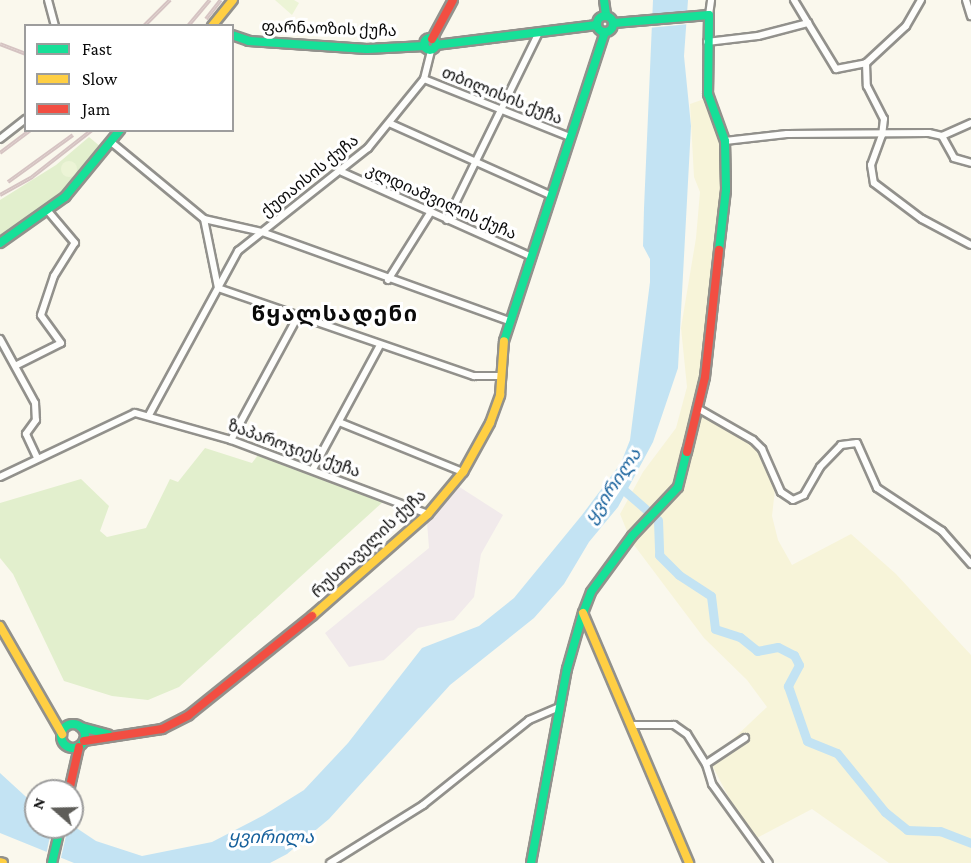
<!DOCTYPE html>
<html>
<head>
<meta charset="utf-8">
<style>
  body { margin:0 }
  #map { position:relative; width:971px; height:863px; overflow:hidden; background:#faf8ed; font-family:"Crimson Pro","Noto Sans Georgian",serif }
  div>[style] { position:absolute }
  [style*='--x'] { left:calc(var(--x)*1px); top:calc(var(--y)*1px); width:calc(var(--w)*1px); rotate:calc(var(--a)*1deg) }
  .industrial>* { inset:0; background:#f1eaeb }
  .farmland>* { inset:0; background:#f7f4d9 }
  .green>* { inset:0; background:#e2efcd }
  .pitch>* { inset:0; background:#ecf4d6 }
  .round { border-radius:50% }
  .water>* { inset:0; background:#c3e3f3 }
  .pier>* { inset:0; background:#faf8ed }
  .river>* { height:9px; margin:-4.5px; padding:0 4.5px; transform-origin:4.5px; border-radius:4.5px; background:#c3e3f3 }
  .roads { filter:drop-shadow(2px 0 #92918c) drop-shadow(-2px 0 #92918c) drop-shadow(0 2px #92918c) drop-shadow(0 -2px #92918c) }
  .street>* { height:6px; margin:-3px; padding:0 3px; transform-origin:3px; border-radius:3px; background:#fefefc }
  .fast>* { height:8px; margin:-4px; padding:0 4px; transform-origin:4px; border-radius:4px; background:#16e098 }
  .fast>.ring { margin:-4px; padding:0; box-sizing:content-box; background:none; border:8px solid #16e098; border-radius:50% }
  .slow>* { height:8px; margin:-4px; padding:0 4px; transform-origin:4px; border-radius:4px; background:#ffcf43 }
  .jam>* { height:8px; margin:-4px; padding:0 4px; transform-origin:4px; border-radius:4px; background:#f24e42 }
  .rail>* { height:4px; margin-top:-2px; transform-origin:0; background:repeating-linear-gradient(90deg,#fff 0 4.5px,#d5c3c2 0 9px); box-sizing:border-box; border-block:2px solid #d5c3c2 }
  span { translate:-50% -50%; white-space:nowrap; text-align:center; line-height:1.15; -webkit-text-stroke:6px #fff; paint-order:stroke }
  .street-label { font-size:16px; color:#0a0a0a }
  .water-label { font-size:18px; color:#145f9b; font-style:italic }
  .district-label { font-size:22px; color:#0a0a0a; font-weight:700; letter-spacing:1.5px }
  .legend { position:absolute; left:24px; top:24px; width:210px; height:108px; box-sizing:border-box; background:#fff; border:2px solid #9d9d9d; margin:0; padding:8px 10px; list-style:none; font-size:18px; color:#0a0a0a }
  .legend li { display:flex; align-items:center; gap:12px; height:30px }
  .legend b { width:30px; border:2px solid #9d9d9d }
  .north { position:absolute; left:24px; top:779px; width:60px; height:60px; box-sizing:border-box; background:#fff; border:2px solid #9d9d9d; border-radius:50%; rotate:290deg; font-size:16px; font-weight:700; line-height:24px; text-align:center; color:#0a0a0a }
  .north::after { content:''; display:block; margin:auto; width:21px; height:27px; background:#5e5d59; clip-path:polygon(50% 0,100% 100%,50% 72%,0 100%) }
</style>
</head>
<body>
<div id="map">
  <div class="industrial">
    <i style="clip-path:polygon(458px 486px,503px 515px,481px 554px,474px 597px,454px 620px,418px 628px,384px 660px,349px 667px,325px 633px,429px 548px,427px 522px)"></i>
  </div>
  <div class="farmland">
    <i style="clip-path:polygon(707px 98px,723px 151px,724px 182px,696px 411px,758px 446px,776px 481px,772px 516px,778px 540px,792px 565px,851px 534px,896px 574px,971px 655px,971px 863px,889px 863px,812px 809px,751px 841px,710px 761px,767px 707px,747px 680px,704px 638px,631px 541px,620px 514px,643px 472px,676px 428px,687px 387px,681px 328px,696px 238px,700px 192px,694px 177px,690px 104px)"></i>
  </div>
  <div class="green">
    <i style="clip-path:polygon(89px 137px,101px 147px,66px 191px,0 236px,0 200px,56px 165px)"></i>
    <i style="clip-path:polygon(205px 448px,252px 463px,258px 455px,385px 500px,179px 687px,148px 700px,112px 696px,64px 681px,13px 574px,0 558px,0 503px,81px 479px,109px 506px,100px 531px,107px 537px,146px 528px,170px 479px,178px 482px)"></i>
  </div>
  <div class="pitch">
    <i style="clip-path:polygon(275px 0,294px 0,299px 3px,292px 15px)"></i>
    <i class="round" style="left:61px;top:161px;width:16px;height:16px"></i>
  </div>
  <div class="water">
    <i style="clip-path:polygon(653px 0,688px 0,684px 56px,691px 126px,678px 368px,653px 442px,618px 507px,589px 542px,564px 584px,534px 618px,450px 685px,329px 819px,287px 854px,270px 863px,74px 863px,0 833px,0 773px,36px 806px,36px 827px,72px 825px,96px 841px,142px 856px,212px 842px,264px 815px,304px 790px,348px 743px,422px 648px,479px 626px,514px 598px,582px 515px,621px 463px,630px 440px,650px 282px,650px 259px,643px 246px,644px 208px)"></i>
  </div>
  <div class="pier">
    <i style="clip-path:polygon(690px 11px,689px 24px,648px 28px,649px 16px)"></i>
    <i style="clip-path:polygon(52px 827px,68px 827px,60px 862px,46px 855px)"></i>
  </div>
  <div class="river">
    <i style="--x:618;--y:485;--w:37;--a:41"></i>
    <i style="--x:658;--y:520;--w:35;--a:88"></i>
    <i style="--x:659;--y:555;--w:28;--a:45"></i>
    <i style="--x:679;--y:575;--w:38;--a:33"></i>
    <i style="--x:711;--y:596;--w:33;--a:83"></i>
    <i style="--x:715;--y:629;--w:26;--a:18"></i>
    <i style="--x:740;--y:637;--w:22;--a:39"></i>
    <i style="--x:757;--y:651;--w:21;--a:-11"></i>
    <i style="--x:778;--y:647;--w:18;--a:27"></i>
    <i style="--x:794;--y:655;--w:11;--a:63"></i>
    <i style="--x:799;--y:665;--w:24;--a:118"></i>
    <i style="--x:788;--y:686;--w:58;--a:70.9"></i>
    <i style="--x:807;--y:741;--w:32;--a:22"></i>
    <i style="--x:837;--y:753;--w:76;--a:50.9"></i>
    <i style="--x:885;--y:812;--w:28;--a:39"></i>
    <i style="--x:907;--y:830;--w:33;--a:2"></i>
    <i style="--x:940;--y:831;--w:33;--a:21"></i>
  </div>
  <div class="roads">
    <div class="street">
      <i style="--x:48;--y:0;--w:27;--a:75"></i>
      <i style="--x:794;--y:0;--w:27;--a:59"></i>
      <i style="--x:921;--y:0;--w:30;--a:120"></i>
      <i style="--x:906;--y:26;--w:54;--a:137.2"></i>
      <i style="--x:866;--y:63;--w:23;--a:88"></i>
      <i style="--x:867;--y:86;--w:37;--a:63"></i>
      <i style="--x:884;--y:119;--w:16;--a:97"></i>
      <i style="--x:882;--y:135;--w:32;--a:110"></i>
      <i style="--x:871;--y:165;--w:18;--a:81"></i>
      <i style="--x:874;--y:183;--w:60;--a:36.9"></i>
      <i style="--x:922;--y:219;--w:55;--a:28"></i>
      <i style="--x:966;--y:0;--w:17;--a:73"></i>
      <i style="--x:709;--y:15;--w:15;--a:-82"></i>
      <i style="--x:707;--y:42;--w:51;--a:-6.7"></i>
      <i style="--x:758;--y:36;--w:52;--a:-14.6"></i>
      <i style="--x:808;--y:23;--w:54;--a:58.7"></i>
      <i style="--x:836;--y:69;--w:31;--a:-11"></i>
      <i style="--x:424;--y:79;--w:157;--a:21.7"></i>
      <i style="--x:389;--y:123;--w:176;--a:24.1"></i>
      <i style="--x:942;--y:136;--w:32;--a:-24"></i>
      <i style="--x:0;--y:139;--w:33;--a:-38"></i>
      <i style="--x:725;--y:141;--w:62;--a:-6.4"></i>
      <i style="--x:787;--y:134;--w:142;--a:-0.4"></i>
      <i style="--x:929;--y:133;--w:13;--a:13"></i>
      <i style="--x:942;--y:136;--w:25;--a:61"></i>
      <i style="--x:954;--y:158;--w:18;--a:16"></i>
      <i style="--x:111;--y:142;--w:121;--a:39.6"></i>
      <i style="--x:204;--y:219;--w:70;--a:78.5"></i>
      <i style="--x:218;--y:288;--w:271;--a:19"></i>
      <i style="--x:474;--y:376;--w:27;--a:0"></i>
      <i style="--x:342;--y:172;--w:206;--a:24.1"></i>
      <i style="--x:204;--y:219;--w:59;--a:12.6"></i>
      <i style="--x:262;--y:232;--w:263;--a:19.8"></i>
      <i style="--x:447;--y:220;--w:207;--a:-63.9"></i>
      <i style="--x:388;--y:280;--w:79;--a:-57.9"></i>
      <i style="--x:0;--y:339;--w:73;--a:61.3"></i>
      <i style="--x:35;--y:403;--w:17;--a:87"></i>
      <i style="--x:36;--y:420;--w:17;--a:126"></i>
      <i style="--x:26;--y:434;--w:26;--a:65"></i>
      <i style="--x:17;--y:365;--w:49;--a:-26.6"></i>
      <i style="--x:61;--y:343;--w:34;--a:-126"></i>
      <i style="--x:41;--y:315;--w:41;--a:-71.6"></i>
      <i style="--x:54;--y:276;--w:39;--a:-58"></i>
      <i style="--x:75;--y:243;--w:42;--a:-130.2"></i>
      <i style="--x:699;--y:409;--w:62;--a:29.9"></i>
      <i style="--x:753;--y:440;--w:13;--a:45"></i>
      <i style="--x:762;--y:449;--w:47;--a:66.2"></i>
      <i style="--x:781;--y:492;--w:14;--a:34"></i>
      <i style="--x:793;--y:500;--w:12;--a:-24"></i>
      <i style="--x:804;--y:495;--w:32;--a:-60"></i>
      <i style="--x:820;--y:467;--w:30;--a:-46"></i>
      <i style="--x:841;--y:445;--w:16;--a:-7"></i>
      <i style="--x:857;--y:443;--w:49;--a:66"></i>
      <i style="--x:877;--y:488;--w:78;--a:33.5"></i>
      <i style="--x:942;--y:531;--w:44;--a:48.7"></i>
      <i style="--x:149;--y:415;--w:187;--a:-61.5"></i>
      <i style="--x:238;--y:251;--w:166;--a:-38.4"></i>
      <i style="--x:368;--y:148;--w:89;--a:-50.9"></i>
      <i style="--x:424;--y:79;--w:30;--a:-76"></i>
      <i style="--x:339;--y:422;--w:134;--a:22"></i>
      <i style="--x:231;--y:440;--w:141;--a:-61.6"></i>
      <i style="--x:313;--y:469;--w:141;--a:-61.6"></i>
      <i style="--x:0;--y:477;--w:149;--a:-25.4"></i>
      <i style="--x:135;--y:413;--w:100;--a:15.7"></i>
      <i style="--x:231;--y:440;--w:210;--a:20.6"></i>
      <i style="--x:631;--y:725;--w:43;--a:0"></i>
      <i style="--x:674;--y:725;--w:16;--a:35"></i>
      <i style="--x:687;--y:734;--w:36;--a:58"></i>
      <i style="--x:706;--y:764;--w:47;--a:-33.7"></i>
      <i style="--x:706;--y:764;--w:21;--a:73"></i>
      <i style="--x:712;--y:784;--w:97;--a:54.2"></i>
      <i style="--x:330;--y:863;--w:110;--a:-31.9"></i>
      <i style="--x:423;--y:805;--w:136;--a:-38.7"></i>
      <i style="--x:529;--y:720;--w:33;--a:-23"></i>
    </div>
    <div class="fast">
      <i style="--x:604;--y:0;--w:15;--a:82"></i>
      <i class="ring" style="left:597px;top:16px;width:8px;height:8px"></i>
      <i style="--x:614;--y:23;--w:95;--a:-4.8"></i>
      <i style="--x:709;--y:15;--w:79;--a:90.7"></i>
      <i style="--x:708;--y:94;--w:50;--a:70.1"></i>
      <i style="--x:725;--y:141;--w:49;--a:88.8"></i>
      <i style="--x:726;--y:190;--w:60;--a:96.7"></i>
      <i style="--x:232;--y:35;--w:18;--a:19"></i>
      <i style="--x:249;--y:41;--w:118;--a:3.9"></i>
      <i style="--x:367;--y:49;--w:58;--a:-3"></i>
      <i class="ring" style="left:424px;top:38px;width:4px;height:4px"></i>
      <i style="--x:436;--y:45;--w:162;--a:-7.1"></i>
      <i style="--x:0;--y:243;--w:80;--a:-35.3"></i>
      <i style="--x:65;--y:197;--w:87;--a:-50.6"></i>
      <i style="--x:504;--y:341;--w:325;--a:-71.9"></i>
      <i class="ring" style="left:61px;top:724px;width:16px;height:16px"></i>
      <i style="--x:81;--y:727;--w:28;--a:15"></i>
      <i style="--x:52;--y:863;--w:37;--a:-77"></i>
      <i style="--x:531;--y:863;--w:197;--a:-79.5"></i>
      <i style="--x:567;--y:669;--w:58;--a:-74.1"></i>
      <i style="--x:583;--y:613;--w:22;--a:-69"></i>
      <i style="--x:591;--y:592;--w:69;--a:-53.8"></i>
      <i style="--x:632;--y:536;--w:67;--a:-46.8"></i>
      <i style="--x:678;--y:487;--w:36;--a:-76"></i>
    </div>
    <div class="slow">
      <i style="--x:212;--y:26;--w:33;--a:-51"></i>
      <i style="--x:583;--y:613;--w:272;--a:67"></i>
      <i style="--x:312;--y:616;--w:154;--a:-41.3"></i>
      <i style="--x:428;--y:514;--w:55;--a:-50.2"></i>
      <i style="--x:463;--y:472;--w:56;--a:-61.1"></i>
      <i style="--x:490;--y:423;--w:30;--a:-70"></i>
      <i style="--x:500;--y:395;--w:54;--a:-85.8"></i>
      <i style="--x:0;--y:626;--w:125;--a:60.1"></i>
      <i style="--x:0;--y:862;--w:3;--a:18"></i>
    </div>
    <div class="jam">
      <i style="--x:432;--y:39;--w:44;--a:-61.7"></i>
      <i style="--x:687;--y:452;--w:77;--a:-76.5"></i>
      <i style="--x:705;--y:377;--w:128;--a:-83.7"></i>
      <i style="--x:84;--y:741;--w:79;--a:-8.7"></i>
      <i style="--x:162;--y:729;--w:30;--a:-27"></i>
      <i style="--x:189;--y:715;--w:158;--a:-38.8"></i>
      <i style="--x:69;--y:791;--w:45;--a:-77.2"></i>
    </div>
  </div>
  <div class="rail">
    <i style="--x:206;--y:19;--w:24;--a:-52"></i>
    <i style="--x:144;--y:26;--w:37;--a:-45"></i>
    <i style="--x:188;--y:26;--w:34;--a:-50"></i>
    <i style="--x:0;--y:44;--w:28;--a:21"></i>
    <i style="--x:0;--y:153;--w:38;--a:-37"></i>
    <i style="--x:8;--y:182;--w:80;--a:-35.9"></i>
    <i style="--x:0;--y:195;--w:37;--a:-29"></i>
    <i style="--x:32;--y:177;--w:76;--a:-38.1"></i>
  </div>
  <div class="street-label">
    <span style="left:329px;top:29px;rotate:2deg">ფარნაოზის ქუჩა</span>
    <span style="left:502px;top:96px;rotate:22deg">თბილისის ქუჩა</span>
    <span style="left:310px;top:176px;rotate:-39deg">ქუთაისის ქუჩა</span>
    <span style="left:441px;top:202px;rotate:24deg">კლდიაშვილის ქუჩა</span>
    <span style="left:294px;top:449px;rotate:20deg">ზაპაროჯიეს ქუჩა</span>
    <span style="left:369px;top:544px;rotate:-43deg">რუსთაველის ქუჩა</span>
  </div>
  <div class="water-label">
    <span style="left:613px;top:486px;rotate:-56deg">ყვირილა</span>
    <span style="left:271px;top:837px">ყვირილა</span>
  </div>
  <div class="district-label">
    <span style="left:335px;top:314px">წყალსადენი</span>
  </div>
  <ul class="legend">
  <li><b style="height:8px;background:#16e098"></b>Fast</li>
  <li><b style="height:8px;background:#ffcf43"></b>Slow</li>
  <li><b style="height:8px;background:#f24e42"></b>Jam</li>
  </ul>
  <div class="north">N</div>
</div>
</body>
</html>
